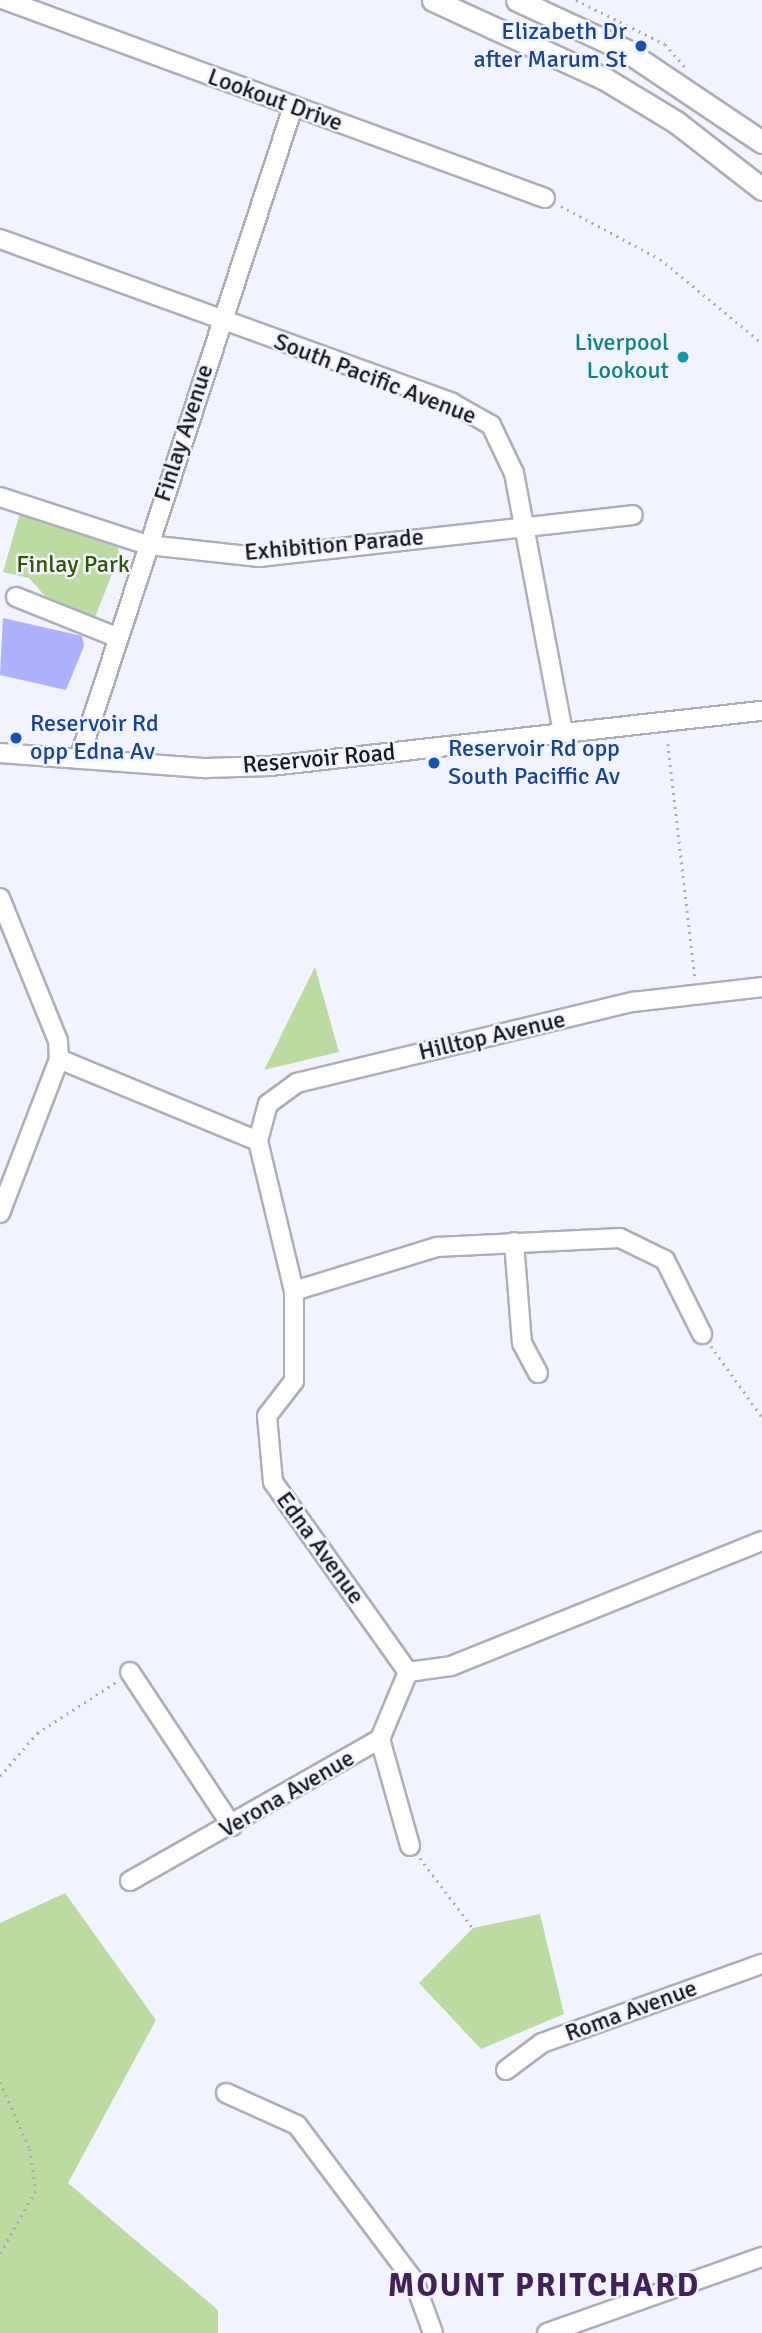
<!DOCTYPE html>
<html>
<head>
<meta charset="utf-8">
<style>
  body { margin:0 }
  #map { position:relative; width:762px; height:2333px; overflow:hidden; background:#f1f3fe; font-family:Signika,sans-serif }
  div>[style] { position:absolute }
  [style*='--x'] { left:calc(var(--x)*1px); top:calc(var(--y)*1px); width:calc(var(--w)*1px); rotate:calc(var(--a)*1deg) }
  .green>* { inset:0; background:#bcdba1 }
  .building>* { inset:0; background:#aeb1fd }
  .path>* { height:2.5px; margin-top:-1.25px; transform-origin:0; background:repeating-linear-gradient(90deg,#aaabb4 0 2px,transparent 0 7px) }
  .roads { filter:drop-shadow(2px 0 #adaeb9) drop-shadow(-2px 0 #adaeb9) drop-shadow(0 2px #adaeb9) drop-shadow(0 -2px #adaeb9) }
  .minor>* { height:18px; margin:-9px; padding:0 9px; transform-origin:9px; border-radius:9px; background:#fff }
  .major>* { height:21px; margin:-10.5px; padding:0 10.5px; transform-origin:10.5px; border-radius:10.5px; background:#fff }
  .dots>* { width:19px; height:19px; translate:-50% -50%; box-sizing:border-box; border:4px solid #f1f3fe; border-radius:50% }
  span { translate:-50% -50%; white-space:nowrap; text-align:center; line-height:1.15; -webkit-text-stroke:5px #f1f3fe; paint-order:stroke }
  .transit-label { font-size:24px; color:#164399 }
  .right { translate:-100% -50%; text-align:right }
  .left { translate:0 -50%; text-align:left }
  .street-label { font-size:24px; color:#17181c }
  .culture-label { font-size:24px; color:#0d838f }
  .park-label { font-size:24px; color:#335401 }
  .district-label { font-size:32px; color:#422058; font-weight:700; letter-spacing:2px }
</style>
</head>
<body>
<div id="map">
  <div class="green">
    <i style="clip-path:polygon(22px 506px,115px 540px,120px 554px,95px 617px,51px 603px,29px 578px,3px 572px)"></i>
    <i style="clip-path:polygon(315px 967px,339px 1052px,264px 1070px)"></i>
    <i style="clip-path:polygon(65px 1893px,156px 2020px,68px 2183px,218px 2310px,218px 2333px,0 2333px,0 1923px)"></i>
    <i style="clip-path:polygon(540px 1914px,564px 2014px,481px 2049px,419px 1983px,473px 1928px)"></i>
  </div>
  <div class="building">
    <i style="clip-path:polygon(3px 618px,82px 636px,84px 646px,66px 690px,0 675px)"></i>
  </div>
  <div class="path">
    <i style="--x:576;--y:0;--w:99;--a:26.3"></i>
    <i style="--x:665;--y:44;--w:30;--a:49"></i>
    <i style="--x:561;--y:206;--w:112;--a:28.2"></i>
    <i style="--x:660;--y:259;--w:132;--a:39.5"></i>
    <i style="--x:668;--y:744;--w:235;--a:83.4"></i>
    <i style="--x:711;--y:1346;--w:87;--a:54.3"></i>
    <i style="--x:0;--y:1776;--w:57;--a:-49.3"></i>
    <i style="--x:37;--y:1733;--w:94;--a:-32.8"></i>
    <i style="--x:420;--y:1858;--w:88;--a:52.9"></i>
    <i style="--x:0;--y:2082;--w:73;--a:65.9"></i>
    <i style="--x:30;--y:2149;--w:42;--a:81.9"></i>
    <i style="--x:36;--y:2191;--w:73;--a:119.7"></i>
  </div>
  <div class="roads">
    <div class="minor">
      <i style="--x:5;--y:0;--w:575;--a:20.14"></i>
      <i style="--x:0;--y:239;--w:481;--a:19.9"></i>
      <i style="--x:452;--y:403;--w:45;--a:29.4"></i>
      <i style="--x:491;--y:425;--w:53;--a:64.4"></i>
      <i style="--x:514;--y:473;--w:264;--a:79.3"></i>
      <i style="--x:0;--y:497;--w:156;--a:18"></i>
      <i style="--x:148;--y:545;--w:112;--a:6.2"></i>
      <i style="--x:259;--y:557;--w:376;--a:-6.4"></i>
      <i style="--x:16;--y:597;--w:108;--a:21.8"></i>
      <i style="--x:0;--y:753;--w:207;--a:4.2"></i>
      <i style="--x:206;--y:768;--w:64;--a:-1.8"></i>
      <i style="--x:270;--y:766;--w:495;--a:-6.4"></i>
      <i style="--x:79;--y:759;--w:686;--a:-71.83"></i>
      <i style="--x:0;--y:898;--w:154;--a:67.9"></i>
      <i style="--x:58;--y:1041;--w:18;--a:87"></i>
      <i style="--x:59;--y:1059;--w:215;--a:22.4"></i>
      <i style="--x:258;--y:1141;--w:154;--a:76.5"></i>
      <i style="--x:294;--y:1291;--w:90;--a:90"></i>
      <i style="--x:294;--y:1381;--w:44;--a:127.6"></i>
      <i style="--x:267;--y:1416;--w:66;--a:84.8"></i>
      <i style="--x:273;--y:1482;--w:233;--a:54.6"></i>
      <i style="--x:258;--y:1141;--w:38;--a:-75"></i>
      <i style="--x:268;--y:1104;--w:36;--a:-36"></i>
      <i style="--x:297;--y:1083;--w:346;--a:-13.6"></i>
      <i style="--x:633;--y:1002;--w:130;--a:-6.6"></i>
      <i style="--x:0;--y:1213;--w:165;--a:-69"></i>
      <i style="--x:514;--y:1242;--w:101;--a:85.5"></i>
      <i style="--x:522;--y:1343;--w:34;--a:62"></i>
      <i style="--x:294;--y:1291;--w:150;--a:-17.1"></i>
      <i style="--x:437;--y:1247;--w:183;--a:-2.8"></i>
      <i style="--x:620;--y:1238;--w:50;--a:26.1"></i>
      <i style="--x:665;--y:1260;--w:83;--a:63.4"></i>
      <i style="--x:130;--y:1672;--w:185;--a:56.5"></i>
      <i style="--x:408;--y:1672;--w:43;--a:-7.9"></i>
      <i style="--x:451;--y:1666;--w:335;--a:-21.9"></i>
      <i style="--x:380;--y:1739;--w:111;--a:74.3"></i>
      <i style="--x:130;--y:1881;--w:288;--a:-29.6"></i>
      <i style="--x:380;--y:1739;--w:73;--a:-67.3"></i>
      <i style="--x:506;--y:2070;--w:45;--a:-36.9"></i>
      <i style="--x:542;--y:2043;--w:234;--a:-19.8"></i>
      <i style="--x:226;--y:2093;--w:78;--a:24.3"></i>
      <i style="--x:297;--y:2125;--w:195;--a:53.1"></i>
      <i style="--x:414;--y:2281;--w:55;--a:69.9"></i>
      <i style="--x:547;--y:2333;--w:228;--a:-19.5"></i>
    </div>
    <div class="major">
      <i style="--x:433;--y:0;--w:189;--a:24.7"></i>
      <i style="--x:605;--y:79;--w:83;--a:31.2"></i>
      <i style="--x:676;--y:122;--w:109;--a:37.9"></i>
      <i style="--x:517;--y:0;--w:119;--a:24.8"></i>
      <i style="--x:625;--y:50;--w:165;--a:33.9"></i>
    </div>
  </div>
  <div class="dots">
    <i style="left:641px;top:46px;background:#1a4fb4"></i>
    <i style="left:683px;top:357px;background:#0f9aa8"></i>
    <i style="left:16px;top:738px;background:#1a4fb4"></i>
    <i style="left:434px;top:763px;background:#1a4fb4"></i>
  </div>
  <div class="transit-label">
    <span class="right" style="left:627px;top:46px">Elizabeth Dr<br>after Marum St</span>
    <span class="left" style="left:30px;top:738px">Reservoir Rd<br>opp Edna Av</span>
    <span class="left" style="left:448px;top:763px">Reservoir Rd opp<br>South Paciffic Av</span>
  </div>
  <div class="street-label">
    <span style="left:275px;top:100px;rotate:20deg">Lookout Drive</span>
    <span style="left:375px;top:379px;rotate:21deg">South Pacific Avenue</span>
    <span style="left:184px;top:433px;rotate:-72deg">Finlay Avenue</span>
    <span style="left:334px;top:545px;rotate:-5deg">Exhibition Parade</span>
    <span style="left:319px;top:759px;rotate:-5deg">Reservoir Road</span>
    <span style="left:492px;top:1036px;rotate:-13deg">Hilltop Avenue</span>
    <span style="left:320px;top:1548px;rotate:54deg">Edna Avenue</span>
    <span style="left:287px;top:1794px;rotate:-30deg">Verona Avenue</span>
    <span style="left:631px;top:2011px;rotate:-20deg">Roma Avenue</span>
  </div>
  <div class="culture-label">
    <span class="right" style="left:669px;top:357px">Liverpool<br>Lookout</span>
  </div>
  <div class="park-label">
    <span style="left:73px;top:565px">Finlay Park</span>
  </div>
  <div class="district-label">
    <span style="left:544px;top:2286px">MOUNT PRITCHARD</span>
  </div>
</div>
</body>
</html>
